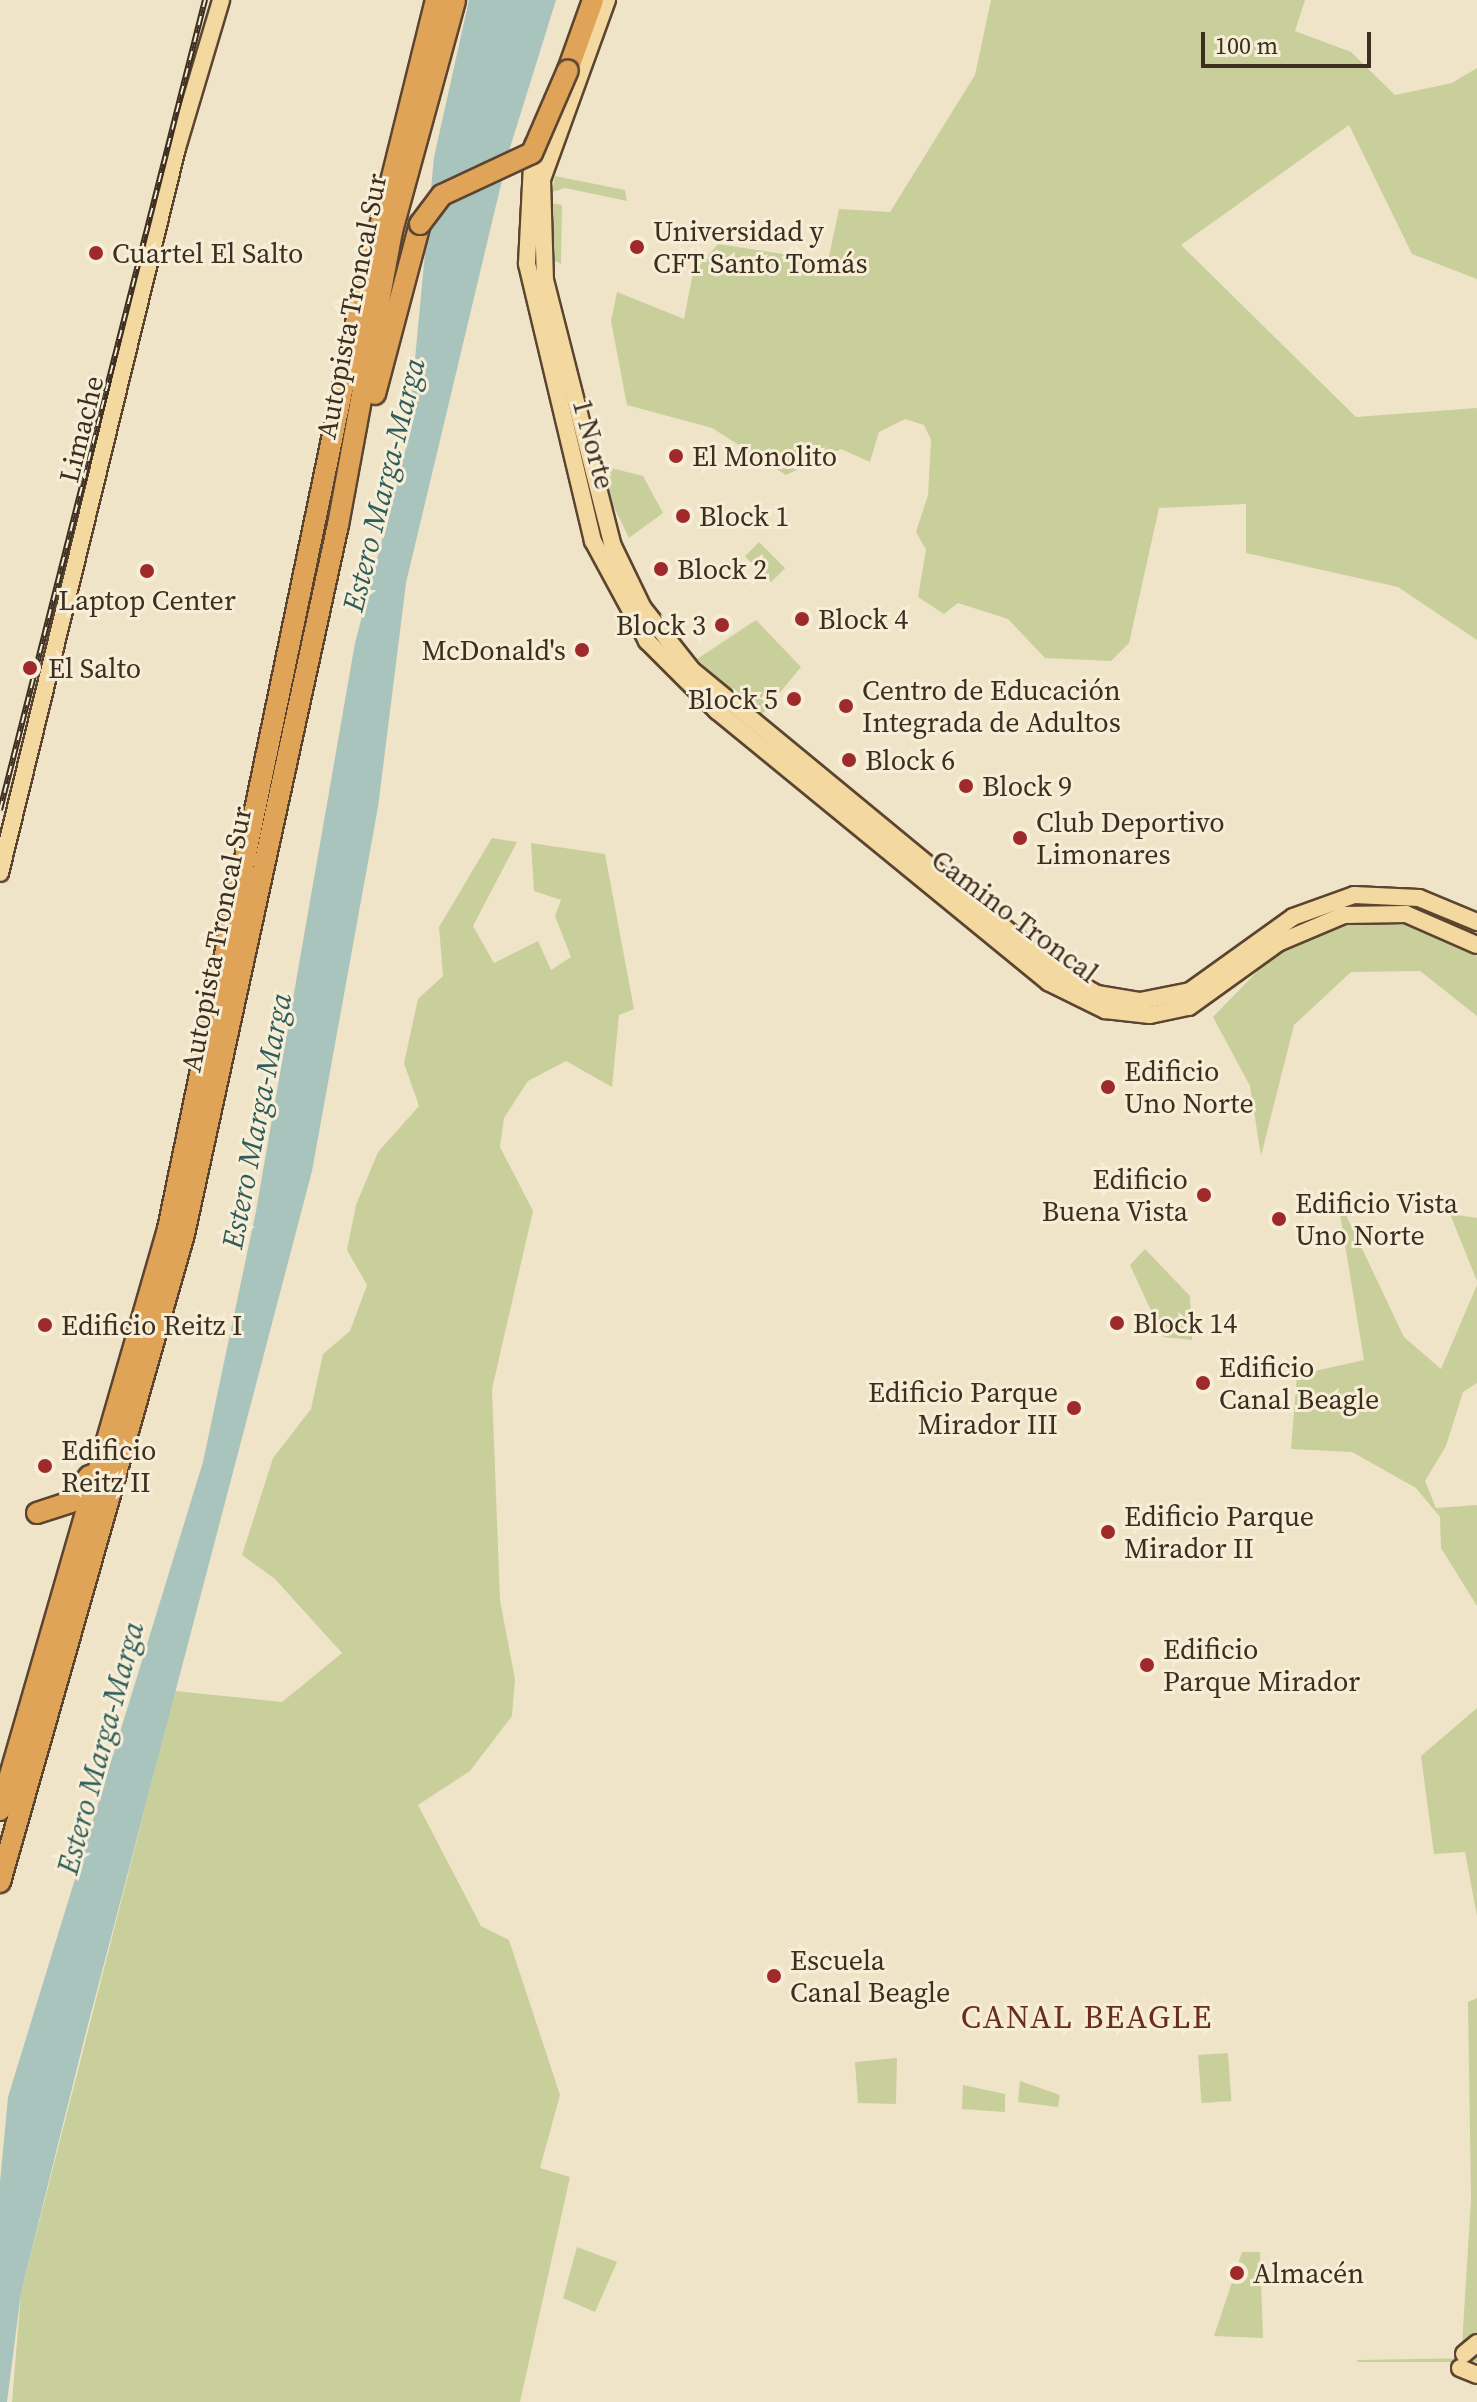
<!DOCTYPE html>
<html>
<head>
<meta charset="utf-8">
<style>
  body { margin:0 }
  #map { position:relative; width:1477px; height:2402px; overflow:hidden; background:#f0e4c8; font-family:"Source Serif 4",serif }
  div>[style] { position:absolute }
  [style*='--x'] { left:calc(var(--x)*1px); top:calc(var(--y)*1px); width:calc(var(--w)*1px); rotate:calc(var(--a)*1deg) }
  .green>* { inset:0; background:#c9cf9b; transform-origin:0 0 }
  .water>* { inset:0; background:#a9c4bc }
  .roads { filter:drop-shadow(2px 0 #5b4430) drop-shadow(-2px 0 #5b4430) drop-shadow(0 2px #5b4430) drop-shadow(0 -2px #5b4430) }
  .major>* { height:16px; margin:-8px; padding:0 8px; transform-origin:8px; border-radius:8px; background:#f3d9a0 }
  .highway>* { height:20px; margin:-10px; padding:0 10px; transform-origin:10px; border-radius:10px; background:#e0a458 }
  .rail>* { height:6px; margin-top:-3px; transform-origin:0; background:repeating-linear-gradient(90deg,#f7eed8 0 9px,#3d2e20 0 18px); box-sizing:border-box; border-block:2px solid #3d2e20 }
  .bridges { filter:drop-shadow(2px 0 #5b4430) drop-shadow(-2px 0 #5b4430) drop-shadow(0 2px #5b4430) drop-shadow(0 -2px #5b4430) }
  .highway-bridge>* { height:20px; margin:-10px; padding:0 10px; transform-origin:10px; border-radius:10px; background:#e0a458 }
  .dots>* { width:22px; height:22px; translate:-50% -50%; box-sizing:border-box; border:4px solid #f7eed8; border-radius:50% }
  span { translate:-50% -50%; white-space:nowrap; text-align:center; line-height:1.15; -webkit-text-stroke:6px #f7eed8; paint-order:stroke }
  .poi-label { font-size:28px; color:#3d2e20 }
  .left { translate:0 -50%; text-align:left }
  .right { translate:-100% -50%; text-align:right }
  .street-label { font-size:28px; color:#3d2e20 }
  .water-label { font-size:30px; color:#2f5d5a; font-style:italic }
  .quarter-label { font-size:32px; color:#6b2e1e; letter-spacing:2px }
  .scale { position:absolute; left:1201px; top:32px; width:170px; height:36px; box-sizing:border-box; border:4px solid #3d2e20; border-top:0; padding-left:10px; font-size:24px; line-height:28px; white-space:nowrap; color:#3d2e20; -webkit-text-stroke:6px #f7eed8; paint-order:stroke }
</style>
</head>
<body>
<div id="map">
  <div class="green">
    <i style="clip-path:polygon(991px 0,1305px 0,1295px 31px,1351px 52px,1395px 95px,1452px 83px,1477px 68px,1477px 279px,1412px 254px,1349px 125px,1181px 245px,1356px 417px,1477px 408px,1477px 640px,1398px 587px,1246px 553px,1246px 504px,1159px 508px,1129px 643px,1111px 661px,1045px 658px,1008px 619px,958px 603px,944px 614px,918px 597px,926px 550px,916px 532px,928px 495px,931px 440px,924px 425px,905px 419px,879px 432px,870px 462px,841px 449px,786px 475px,712px 428px,627px 405px,611px 321px,617px 292px,684px 319px,693px 273px,718px 244px,828px 261px,839px 209px,890px 212px,975px 75px)"></i>
    <i style="clip-path:polygon(555px 176px,625px 190px,627px 201px,565px 188px,552px 192px)"></i>
    <i style="clip-path:polygon(551px 203px,562px 205px,561px 264px,549px 258px)"></i>
    <i style="clip-path:polygon(611px 468px,643px 476px,663px 513px,629px 538px,612px 503px,606px 477px)"></i>
    <i style="left:759px;top:542px;width:37px;height:20px;rotate:45deg"></i>
    <i style="clip-path:polygon(756px 620px,801px 667px,760px 717px,697px 659px)"></i>
    <i style="clip-path:polygon(492px 838px,517px 842px,473px 926px,494px 963px,538px 941px,551px 970px,571px 957px,555px 916px,561px 900px,534px 891px,531px 843px,605px 854px,634px 1009px,619px 1015px,612px 1087px,566px 1061px,528px 1081px,504px 1118px,500px 1147px,533px 1211px,492px 1389px,500px 1600px,515px 1679px,512px 1716px,470px 1771px,418px 1805px,481px 1926px,509px 1940px,560px 2095px,540px 2168px,570px 2177px,520px 2402px,12px 2402px,21px 2293px,175px 1691px,282px 1702px,342px 1653px,275px 1579px,242px 1555px,273px 1458px,311px 1409px,323px 1354px,350px 1331px,367px 1285px,347px 1250px,356px 1205px,378px 1152px,419px 1106px,404px 1063px,418px 999px,443px 976px,439px 927px)"></i>
    <i style="clip-path:polygon(1392px 920px,1421px 926px,1477px 956px,1477px 1016px,1420px 971px,1351px 972px,1294px 1025px,1261px 1156px,1250px 1086px,1213px 1017px,1277px 951px,1356px 921px)"></i>
    <i style="clip-path:polygon(1337px 1196px,1404px 1337px,1441px 1369px,1477px 1285px,1477px 1383px,1463px 1392px,1446px 1446px,1425px 1481px,1436px 1508px,1477px 1505px,1477px 1606px,1441px 1548px,1440px 1517px,1416px 1488px,1352px 1452px,1291px 1449px,1297px 1375px,1364px 1360px)"></i>
    <i style="clip-path:polygon(1450px 1214px,1477px 1218px,1477px 1281px)"></i>
    <i style="clip-path:polygon(1145px 1249px,1190px 1296px,1192px 1340px,1163px 1337px,1130px 1265px)"></i>
    <i style="clip-path:polygon(1477px 1708px,1477px 1916px,1465px 1852px,1434px 1854px,1421px 1756px)"></i>
    <i style="clip-path:polygon(1477px 1998px,1477px 2334px,1462px 2345px,1471px 2200px,1468px 2002px)"></i>
    <i style="left:1228px;top:2053px;width:48px;height:30px;rotate:86deg"></i>
    <i style="clip-path:polygon(897px 2058px,896px 2104px,858px 2103px,855px 2062px)"></i>
    <i style="clip-path:polygon(1020px 2081px,1060px 2095px,1058px 2107px,1018px 2102px)"></i>
    <i style="clip-path:polygon(963px 2085px,1005px 2094px,1005px 2112px,962px 2109px)"></i>
    <i style="clip-path:polygon(577px 2247px,617px 2262px,595px 2312px,563px 2298px)"></i>
    <i style="clip-path:polygon(1242px 2252px,1260px 2252px,1263px 2338px,1214px 2336px)"></i>
    <i style="clip-path:polygon(1477px 2358px,1477px 2362px,1357px 2362px,1358px 2360px)"></i>
  </div>
  <div class="water">
    <i style="clip-path:polygon(469px 0,556px 0,509px 151px,406px 583px,378px 807px,312px 1171px,84px 2040px,21px 2293px,7px 2402px,0 2402px,0 2182px,8px 2097px,203px 1462px,256px 1211px,355px 643px,407px 444px,434px 157px)"></i>
  </div>
  <div class="roads">
    <div class="major">
      <i style="--x:607;--y:0;--w:191;--a:109.9"></i>
      <i style="--x:542;--y:180;--w:100;--a:88.3"></i>
      <i style="--x:545;--y:280;--w:275;--a:75.7"></i>
      <i style="--x:613;--y:546;--w:69;--a:64.2"></i>
      <i style="--x:643;--y:608;--w:79;--a:51.7"></i>
      <i style="--x:692;--y:670;--w:476;--a:39.5"></i>
      <i style="--x:1059;--y:973;--w:43;--a:28.9"></i>
      <i style="--x:1097;--y:994;--w:44;--a:9.2"></i>
      <i style="--x:1140;--y:1001;--w:51;--a:-11.3"></i>
      <i style="--x:1190;--y:991;--w:127;--a:-35.7"></i>
      <i style="--x:1293;--y:917;--w:65;--a:-19.8"></i>
      <i style="--x:1354;--y:895;--w:65;--a:2.6"></i>
      <i style="--x:1419;--y:898;--w:63;--a:22.5"></i>
      <i style="--x:533;--y:145;--w:119;--a:92.9"></i>
      <i style="--x:527;--y:264;--w:285;--a:76.6"></i>
      <i style="--x:593;--y:541;--w:114;--a:61.6"></i>
      <i style="--x:647;--y:641;--w:99;--a:45"></i>
      <i style="--x:717;--y:711;--w:428;--a:39.3"></i>
      <i style="--x:1048;--y:982;--w:64;--a:26.2"></i>
      <i style="--x:1105;--y:1010;--w:45;--a:6.3"></i>
      <i style="--x:1150;--y:1015;--w:40;--a:-12"></i>
      <i style="--x:1189;--y:1007;--w:110;--a:-35.7"></i>
      <i style="--x:1278;--y:943;--w:72;--a:-23"></i>
      <i style="--x:1344;--y:915;--w:62;--a:-0.9"></i>
      <i style="--x:1406;--y:914;--w:77;--a:23.6"></i>
      <i style="--x:0;--y:873;--w:746;--a:-76.28"></i>
      <i style="--x:177;--y:148;--w:154;--a:-73.4"></i>
      <i style="--x:1464;--y:2354;--w:17;--a:-40"></i>
      <i style="--x:1460;--y:2368;--w:18;--a:22"></i>
    </div>
    <div class="highway">
      <i style="--x:568;--y:70;--w:74;--a:-70.3"></i>
      <i style="--x:375;--y:394;--w:176;--a:-75.2"></i>
      <i style="--x:37;--y:1513;--w:36;--a:-18"></i>
      <i style="--x:71;--y:1502;--w:32;--a:-55"></i>
      <i style="--x:0;--y:1810;--w:605;--a:-73.87"></i>
      <i style="--x:168;--y:1229;--w:929;--a:-78.27"></i>
      <i style="--x:357;--y:319;--w:329;--a:-76.1"></i>
      <i style="--x:0;--y:1882;--w:674;--a:-74.15"></i>
      <i style="--x:184;--y:1234;--w:726;--a:-77.75"></i>
      <i style="--x:338;--y:525;--w:299;--a:-79.6"></i>
      <i style="--x:392;--y:231;--w:239;--a:-74.7"></i>
    </div>
  </div>
  <div class="rail">
    <i style="--x:0;--y:810;--w:836;--a:-75.8"></i>
  </div>
  <div class="bridges">
    <div class="highway-bridge">
      <i style="--x:420;--y:224;--w:36;--a:-53"></i>
      <i style="--x:442;--y:195;--w:99;--a:-25"></i>
      <i style="--x:532;--y:153;--w:90;--a:-66.6"></i>
    </div>
  </div>
  <div class="dots">
    <i style="left:637px;top:247px;background:#9e2a2b"></i>
    <i style="left:96px;top:253px;background:#9e2a2b"></i>
    <i style="left:676px;top:456px;background:#9e2a2b"></i>
    <i style="left:683px;top:516px;background:#9e2a2b"></i>
    <i style="left:661px;top:569px;background:#9e2a2b"></i>
    <i style="left:147px;top:571px;background:#9e2a2b"></i>
    <i style="left:802px;top:619px;background:#9e2a2b"></i>
    <i style="left:722px;top:625px;background:#9e2a2b"></i>
    <i style="left:582px;top:650px;background:#9e2a2b"></i>
    <i style="left:30px;top:668px;background:#9e2a2b"></i>
    <i style="left:794px;top:699px;background:#9e2a2b"></i>
    <i style="left:846px;top:706px;background:#9e2a2b"></i>
    <i style="left:849px;top:760px;background:#9e2a2b"></i>
    <i style="left:966px;top:786px;background:#9e2a2b"></i>
    <i style="left:1020px;top:838px;background:#9e2a2b"></i>
    <i style="left:1108px;top:1087px;background:#9e2a2b"></i>
    <i style="left:1204px;top:1195px;background:#9e2a2b"></i>
    <i style="left:1279px;top:1219px;background:#9e2a2b"></i>
    <i style="left:1117px;top:1323px;background:#9e2a2b"></i>
    <i style="left:45px;top:1325px;background:#9e2a2b"></i>
    <i style="left:1203px;top:1383px;background:#9e2a2b"></i>
    <i style="left:1074px;top:1408px;background:#9e2a2b"></i>
    <i style="left:45px;top:1466px;background:#9e2a2b"></i>
    <i style="left:1108px;top:1532px;background:#9e2a2b"></i>
    <i style="left:1147px;top:1665px;background:#9e2a2b"></i>
    <i style="left:774px;top:1976px;background:#9e2a2b"></i>
    <i style="left:1237px;top:2273px;background:#9e2a2b"></i>
  </div>
  <div class="poi-label">
    <span class="left" style="left:653px;top:247px">Universidad y<br>CFT Santo Tomás</span>
    <span class="left" style="left:112px;top:253px">Cuartel El Salto</span>
    <span class="left" style="left:692px;top:456px">El Monolito</span>
    <span class="left" style="left:699px;top:516px">Block 1</span>
    <span class="left" style="left:677px;top:569px">Block 2</span>
    <span style="left:147px;top:600px">Laptop Center</span>
    <span class="left" style="left:818px;top:619px">Block 4</span>
    <span class="right" style="left:706px;top:625px">Block 3</span>
    <span class="right" style="left:566px;top:650px">McDonald's</span>
    <span class="left" style="left:48px;top:668px">El Salto</span>
    <span class="left" style="left:862px;top:706px">Centro de Educación<br>Integrada de Adultos</span>
    <span class="right" style="left:778px;top:699px">Block 5</span>
    <span class="left" style="left:865px;top:760px">Block 6</span>
    <span class="left" style="left:982px;top:786px">Block 9</span>
    <span class="left" style="left:1036px;top:838px">Club Deportivo<br>Limonares</span>
    <span class="left" style="left:1124px;top:1087px">Edificio<br>Uno Norte</span>
    <span class="right" style="left:1188px;top:1195px">Edificio<br>Buena Vista</span>
    <span class="left" style="left:1295px;top:1219px">Edificio Vista<br>Uno Norte</span>
    <span class="left" style="left:1133px;top:1323px">Block 14</span>
    <span class="left" style="left:61px;top:1325px">Edificio Reitz I</span>
    <span class="left" style="left:1219px;top:1383px">Edificio<br>Canal Beagle</span>
    <span class="right" style="left:1058px;top:1408px">Edificio Parque<br>Mirador III</span>
    <span class="left" style="left:61px;top:1466px">Edificio<br>Reitz II</span>
    <span class="left" style="left:1124px;top:1532px">Edificio Parque<br>Mirador II</span>
    <span class="left" style="left:1163px;top:1665px">Edificio<br>Parque Mirador</span>
    <span class="left" style="left:790px;top:1976px">Escuela<br>Canal Beagle</span>
    <span class="left" style="left:1253px;top:2273px">Almacén</span>
  </div>
  <div class="street-label">
    <span style="left:351px;top:306px;rotate:-79deg">Autopista Troncal Sur</span>
    <span style="left:81px;top:429px;rotate:-76deg">Limache</span>
    <span style="left:594px;top:444px;rotate:75deg">1 Norte</span>
    <span style="left:1015px;top:916px;rotate:37deg">Camino Troncal</span>
    <span style="left:216px;top:939px;rotate:-79deg">Autopista Troncal Sur</span>
  </div>
  <div class="water-label">
    <span style="left:384px;top:485px;rotate:-76deg">Estero Marga-Marga</span>
    <span style="left:257px;top:1121px;rotate:-79deg">Estero Marga-Marga</span>
    <span style="left:101px;top:1748px;rotate:-75deg">Estero Marga-Marga</span>
  </div>
  <div class="quarter-label">
    <span style="left:1087px;top:2017px">CANAL BEAGLE</span>
  </div>
  <div class="scale">100 m</div>
</div>
</body>
</html>
